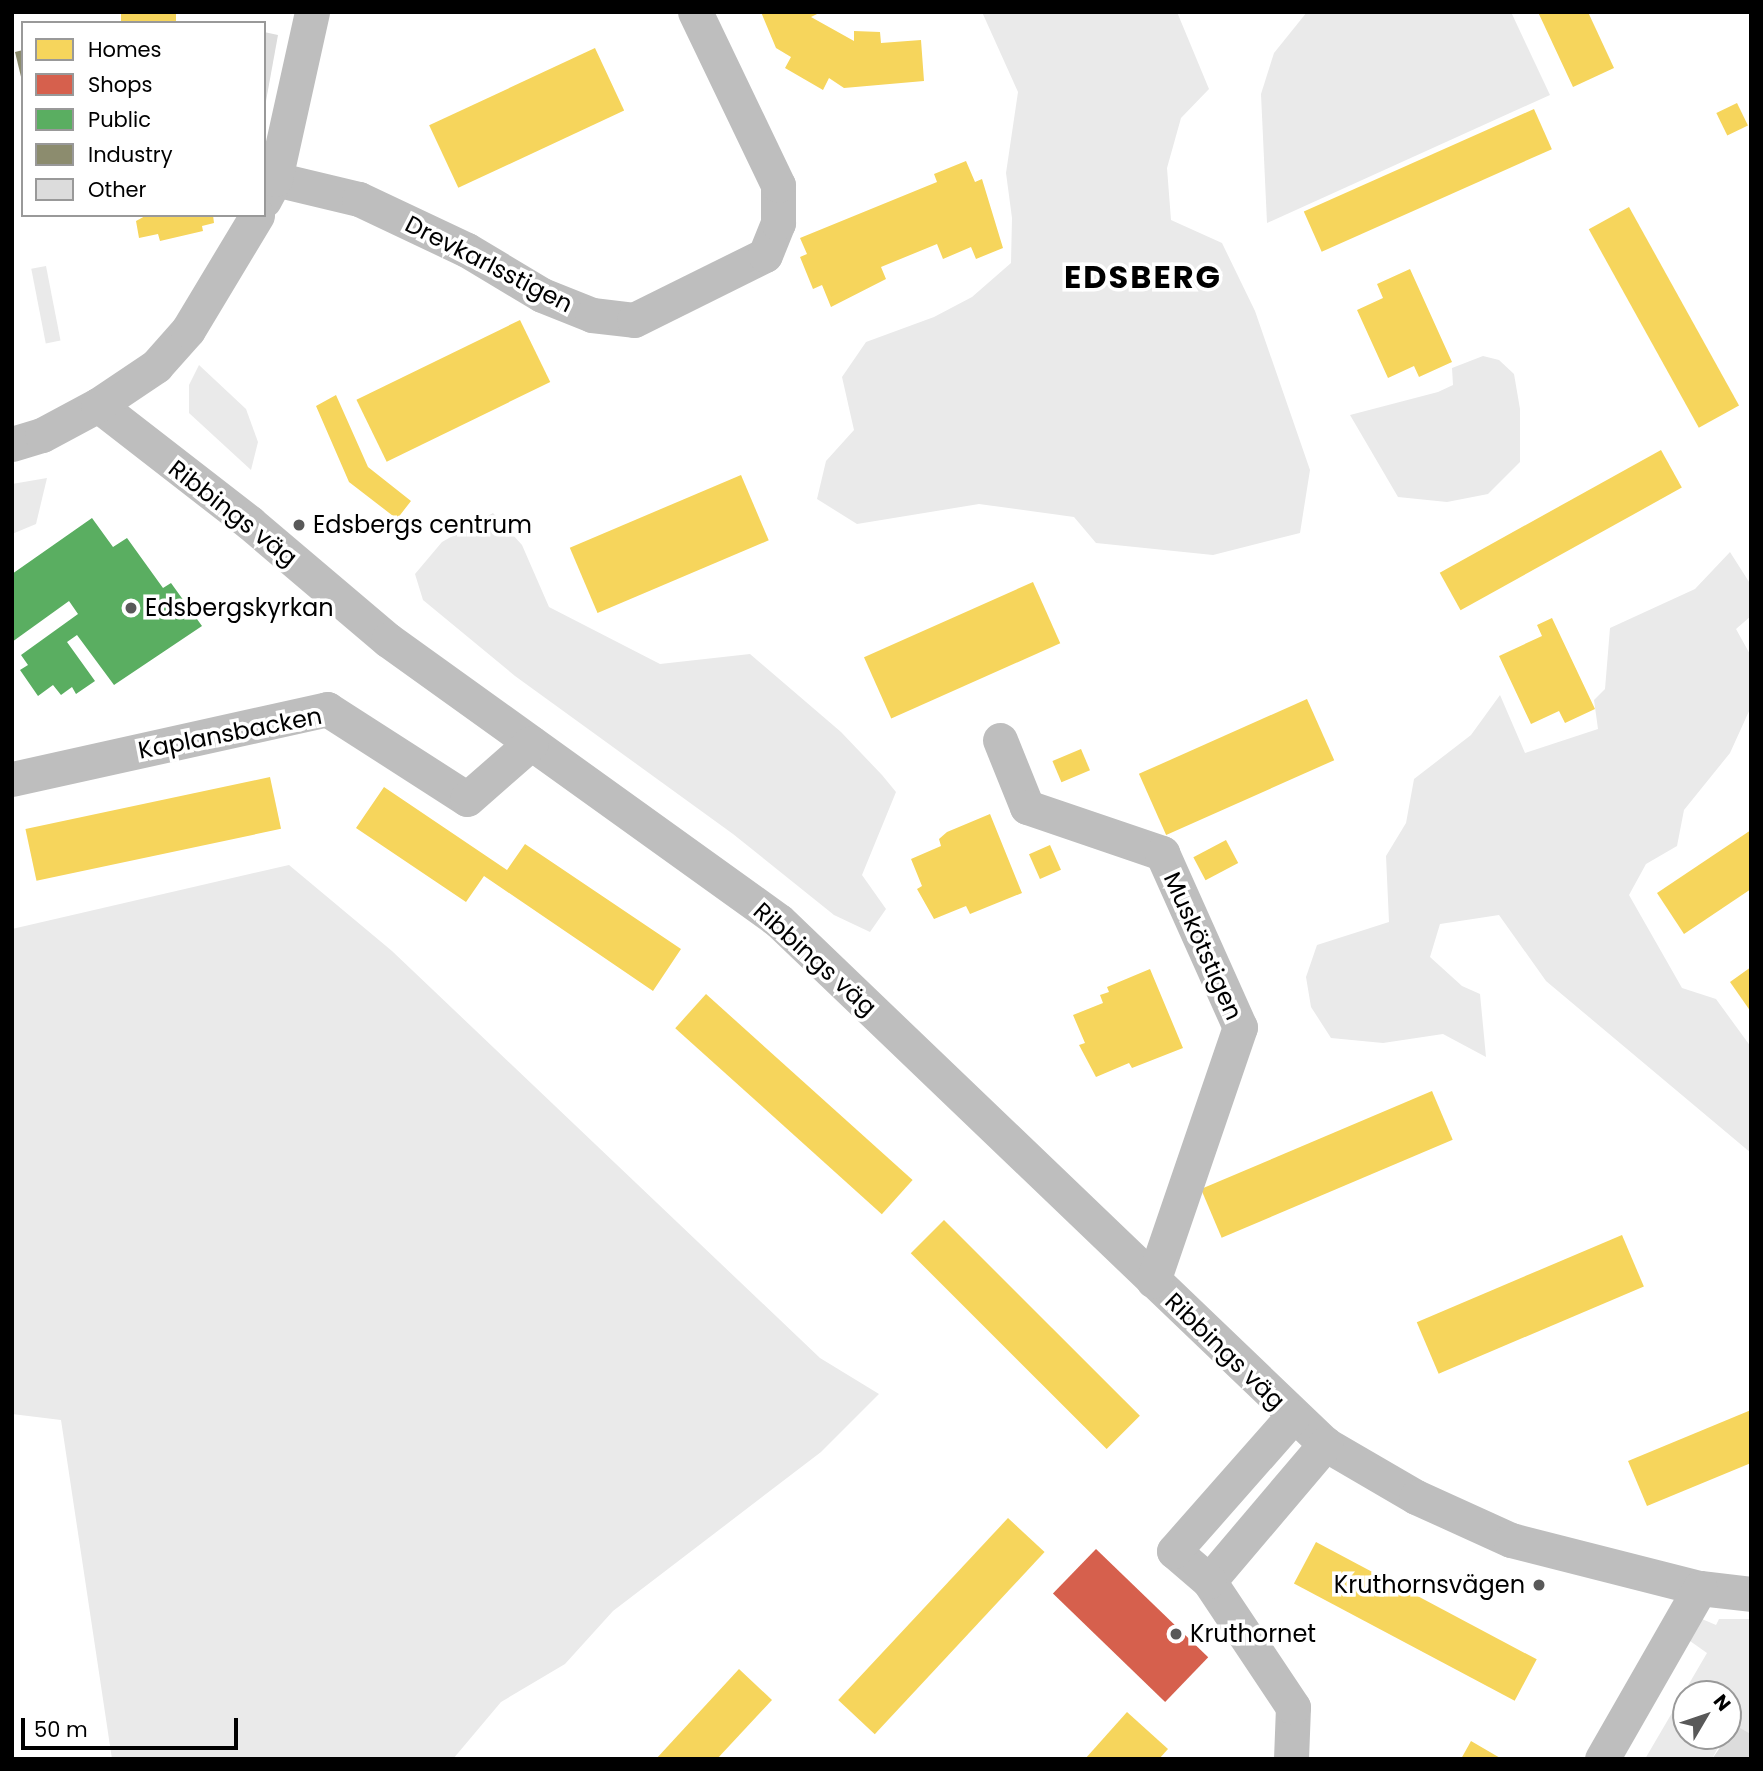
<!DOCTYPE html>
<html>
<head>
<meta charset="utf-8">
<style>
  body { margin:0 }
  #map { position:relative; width:1763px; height:1771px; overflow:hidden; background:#fff; font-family:Poppins,sans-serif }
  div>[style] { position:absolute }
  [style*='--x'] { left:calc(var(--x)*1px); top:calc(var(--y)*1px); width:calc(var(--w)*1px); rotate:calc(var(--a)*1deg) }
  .green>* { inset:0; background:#eaeaea; transform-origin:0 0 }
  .homes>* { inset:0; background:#f6d55c; transform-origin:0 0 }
  .shops>* { inset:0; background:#d6604d; transform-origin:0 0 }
  .public>* { inset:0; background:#5aae61 }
  .industry>* { inset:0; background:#8c8c6e }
  .building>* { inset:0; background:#dcdcdc }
  .minor>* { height:35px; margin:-17.5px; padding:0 17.5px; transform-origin:17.5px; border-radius:17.5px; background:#bebebe }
  .dots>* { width:19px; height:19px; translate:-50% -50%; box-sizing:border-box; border:4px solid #fff; border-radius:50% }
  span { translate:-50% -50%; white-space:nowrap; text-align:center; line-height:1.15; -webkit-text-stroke:7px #fff; paint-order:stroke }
  .street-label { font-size:24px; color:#000 }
  .poi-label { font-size:24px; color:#000 }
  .left { translate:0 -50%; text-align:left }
  .right { translate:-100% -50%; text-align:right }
  .district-label { font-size:32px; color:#000; font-weight:700; letter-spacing:2px }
  .frame { position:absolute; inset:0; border:14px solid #000; pointer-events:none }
  .legend { position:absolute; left:21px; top:21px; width:245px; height:196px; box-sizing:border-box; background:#fff; border:2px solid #999; margin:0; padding:9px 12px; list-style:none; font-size:21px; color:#000 }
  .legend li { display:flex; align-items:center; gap:14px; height:35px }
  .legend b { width:35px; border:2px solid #999 }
  .north { position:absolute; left:1672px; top:1680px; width:70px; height:70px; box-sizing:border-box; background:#fff; border:2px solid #999; border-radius:50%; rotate:51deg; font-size:19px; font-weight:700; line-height:28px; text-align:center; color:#000 }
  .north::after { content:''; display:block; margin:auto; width:24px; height:32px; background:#595959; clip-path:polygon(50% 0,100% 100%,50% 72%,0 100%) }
  .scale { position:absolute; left:21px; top:1718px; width:217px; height:32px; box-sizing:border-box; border:4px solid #000; border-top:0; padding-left:9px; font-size:21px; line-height:24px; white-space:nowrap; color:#000; -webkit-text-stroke:5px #fff; paint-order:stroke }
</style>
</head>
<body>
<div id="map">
  <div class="green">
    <i style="clip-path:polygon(982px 12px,1177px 12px,1209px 89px,1181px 118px,1167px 168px,1171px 220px,1222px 243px,1255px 311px,1310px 470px,1300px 533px,1213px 555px,1096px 543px,1074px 517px,979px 504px,857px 524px,817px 499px,826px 461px,854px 430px,842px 377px,866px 342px,934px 317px,972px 297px,1011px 263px,1012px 218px,1006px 173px,1018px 92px)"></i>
    <i style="clip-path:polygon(1307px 12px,1511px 12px,1550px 95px,1267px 223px,1261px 94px,1274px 53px)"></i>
    <i style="left:46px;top:266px;width:76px;height:15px;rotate:79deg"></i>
    <i style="clip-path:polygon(1483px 356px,1499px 360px,1514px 374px,1520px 409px,1520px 462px,1488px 494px,1447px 502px,1398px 497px,1350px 415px,1438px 392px,1453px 385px,1452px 368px)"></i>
    <i style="clip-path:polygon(199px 365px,246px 409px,258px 442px,251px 470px,189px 413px,189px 385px)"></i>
    <i style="clip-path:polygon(47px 478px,36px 524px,12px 534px,12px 484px)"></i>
    <i style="clip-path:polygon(493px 513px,522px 545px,549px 607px,660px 664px,750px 654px,841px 732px,882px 775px,896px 792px,862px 875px,886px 909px,870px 932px,834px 915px,733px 834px,515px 676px,423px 600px,415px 574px,442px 542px)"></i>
    <i style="clip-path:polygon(1730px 552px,1751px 585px,1751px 616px,1736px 629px,1751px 656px,1750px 709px,1730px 753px,1684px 810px,1677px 846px,1646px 864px,1629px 895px,1682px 988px,1716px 999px,1751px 1047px,1751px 1153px,1546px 981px,1499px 915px,1440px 924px,1430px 957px,1462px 986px,1480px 994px,1486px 1057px,1443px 1034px,1383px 1043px,1331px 1038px,1311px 1007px,1306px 977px,1317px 945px,1389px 922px,1386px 856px,1406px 823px,1414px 779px,1471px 735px,1500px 695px,1525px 753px,1598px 729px,1594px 700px,1605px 689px,1610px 628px,1695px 589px)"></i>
    <i style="clip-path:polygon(289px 865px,392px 951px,820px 1358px,879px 1394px,821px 1452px,613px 1611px,565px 1664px,501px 1702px,453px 1759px,112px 1759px,61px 1420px,12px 1414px,12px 929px)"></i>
    <i style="clip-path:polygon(1702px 1619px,1716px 1625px,1719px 1619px,1751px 1619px,1751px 1734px,1731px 1724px,1728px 1728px,1728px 1694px,1686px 1694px,1686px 1736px,1724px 1736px,1712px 1759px,1645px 1759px,1707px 1653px,1690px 1641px)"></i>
  </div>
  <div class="homes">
    <i style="left:121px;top:12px;width:55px;height:11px"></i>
    <i style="clip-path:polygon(761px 12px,821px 12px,811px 17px,854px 41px,854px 31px,880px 32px,881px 43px,921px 40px,924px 81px,844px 88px,829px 78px,823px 90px,785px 68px,791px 57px,776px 48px)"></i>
    <i style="clip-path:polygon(1538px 12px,1588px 12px,1614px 68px,1573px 87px)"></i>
    <i style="left:595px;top:48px;width:69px;height:183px;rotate:65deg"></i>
    <i style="left:1737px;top:103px;width:25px;height:23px;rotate:64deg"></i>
    <i style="left:1534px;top:109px;width:44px;height:252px;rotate:66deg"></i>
    <i style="clip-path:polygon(966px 161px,975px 182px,982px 179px,1003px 248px,976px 259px,971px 247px,943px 259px,937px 244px,881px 267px,886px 279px,831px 307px,822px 285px,813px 289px,800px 257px,807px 254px,800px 238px,937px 182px,934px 174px)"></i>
    <i style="left:1629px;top:207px;width:227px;height:46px;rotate:61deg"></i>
    <i style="clip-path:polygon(147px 215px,213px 215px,214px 223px,202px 226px,203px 231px,160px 241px,158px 234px,139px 238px,136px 221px)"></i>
    <i style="clip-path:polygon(1410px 269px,1452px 362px,1419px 377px,1414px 366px,1388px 378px,1357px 310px,1383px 298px,1377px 284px)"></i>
    <i style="left:520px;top:320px;width:69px;height:182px;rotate:64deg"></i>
    <i style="clip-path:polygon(336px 395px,368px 467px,411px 501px,397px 519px,349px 482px,316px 406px)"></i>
    <i style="left:1661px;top:450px;width:43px;height:253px;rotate:61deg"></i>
    <i style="left:741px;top:475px;width:71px;height:186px;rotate:67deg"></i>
    <i style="left:1033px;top:582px;width:67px;height:185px;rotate:66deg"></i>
    <i style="clip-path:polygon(1552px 618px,1595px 709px,1565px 723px,1559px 711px,1531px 724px,1499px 656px,1542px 636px,1537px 625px)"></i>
    <i style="left:1307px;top:699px;width:67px;height:184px;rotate:66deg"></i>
    <i style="left:1081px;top:749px;width:23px;height:31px;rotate:67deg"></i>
    <i style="left:270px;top:777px;width:53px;height:250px;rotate:78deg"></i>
    <i style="clip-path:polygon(384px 787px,507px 870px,525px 844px,681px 949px,653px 991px,484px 876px,466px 902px,356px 828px)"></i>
    <i style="clip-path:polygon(990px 814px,1022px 893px,970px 914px,966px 906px,934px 919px,917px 889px,922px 886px,911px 859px,941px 846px,939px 839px,947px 832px)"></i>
    <i style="clip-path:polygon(1751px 830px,1751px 889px,1684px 934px,1657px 893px)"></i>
    <i style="left:1226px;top:840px;width:26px;height:37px;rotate:62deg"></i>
    <i style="left:1050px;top:845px;width:27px;height:23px;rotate:66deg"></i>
    <i style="clip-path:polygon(1751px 967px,1751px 1012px,1730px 982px)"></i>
    <i style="clip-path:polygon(1150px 969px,1183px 1048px,1132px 1068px,1129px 1063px,1096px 1077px,1079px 1045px,1085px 1043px,1073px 1015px,1103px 1003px,1100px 995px,1109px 992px,1107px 987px)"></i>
    <i style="left:706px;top:994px;width:278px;height:46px;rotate:42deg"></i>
    <i style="left:1432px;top:1091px;width:53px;height:251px;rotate:67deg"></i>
    <i style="left:944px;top:1220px;width:277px;height:47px;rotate:45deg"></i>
    <i style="left:1622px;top:1235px;width:56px;height:223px;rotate:67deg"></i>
    <i style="clip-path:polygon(1751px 1410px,1751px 1463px,1647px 1506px,1628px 1461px)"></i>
    <i style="left:1008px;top:1518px;width:50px;height:249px;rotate:43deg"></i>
    <i style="left:1316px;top:1542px;width:250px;height:47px;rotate:28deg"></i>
    <i style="clip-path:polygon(739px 1669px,772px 1700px,717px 1759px,656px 1759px)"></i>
    <i style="clip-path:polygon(1127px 1712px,1168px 1749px,1159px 1759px,1085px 1759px)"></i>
    <i style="clip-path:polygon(1471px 1741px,1495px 1755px,1502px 1759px,1461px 1759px)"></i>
  </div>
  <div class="shops">
    <i style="left:1096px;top:1549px;width:156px;height:62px;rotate:44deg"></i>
  </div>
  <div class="public">
    <i style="clip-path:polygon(92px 518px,113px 547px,127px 538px,163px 588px,171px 583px,202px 626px,114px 685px,77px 635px,67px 642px,95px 681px,76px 694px,72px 687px,61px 695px,53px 685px,38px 696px,20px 670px,28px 665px,21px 655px,78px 614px,69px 601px,12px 642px,12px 574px)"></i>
  </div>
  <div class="industry">
    <i style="clip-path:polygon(23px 50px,23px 81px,22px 81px,15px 52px)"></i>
  </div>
  <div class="building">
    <i style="clip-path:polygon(264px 32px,278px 35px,266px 101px,264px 101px)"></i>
    <i style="clip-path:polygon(1731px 1723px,1751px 1734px,1751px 1759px,1712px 1759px,1728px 1736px)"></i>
  </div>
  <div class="minor">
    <i style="--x:275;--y:179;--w:86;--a:13.4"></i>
    <i style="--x:359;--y:199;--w:119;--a:25.3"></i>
    <i style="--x:467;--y:250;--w:87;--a:31"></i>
    <i style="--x:542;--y:295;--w:54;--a:21.8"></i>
    <i style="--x:592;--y:315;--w:42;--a:6.8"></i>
    <i style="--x:634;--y:320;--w:146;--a:-26.4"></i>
    <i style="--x:765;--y:255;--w:35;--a:-68"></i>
    <i style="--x:778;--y:223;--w:38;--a:-90"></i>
    <i style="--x:778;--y:185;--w:192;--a:-115.6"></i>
    <i style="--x:264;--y:200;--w:24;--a:-62"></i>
    <i style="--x:275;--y:179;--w:171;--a:-77.5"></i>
    <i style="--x:98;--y:405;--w:192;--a:37.8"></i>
    <i style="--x:250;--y:523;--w:181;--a:40.3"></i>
    <i style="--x:388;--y:640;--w:481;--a:35.7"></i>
    <i style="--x:779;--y:921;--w:756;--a:43.77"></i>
    <i style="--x:1325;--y:1444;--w:105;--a:30.2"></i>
    <i style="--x:1416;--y:1497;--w:104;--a:24.4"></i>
    <i style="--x:1511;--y:1540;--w:195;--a:14.3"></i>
    <i style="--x:1700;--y:1588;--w:51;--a:6.7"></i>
    <i style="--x:12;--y:444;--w:31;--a:-17"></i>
    <i style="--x:42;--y:435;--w:64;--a:-28.2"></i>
    <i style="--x:98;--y:405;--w:70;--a:-33.9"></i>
    <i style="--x:156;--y:366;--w:48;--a:-48.4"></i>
    <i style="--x:188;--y:330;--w:134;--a:-59"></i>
    <i style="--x:1000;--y:740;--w:72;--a:68.1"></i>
    <i style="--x:1027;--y:807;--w:143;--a:18.8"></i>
    <i style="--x:1162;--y:853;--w:191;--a:65.9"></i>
    <i style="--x:1240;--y:1027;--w:268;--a:108.9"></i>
    <i style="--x:12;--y:779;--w:323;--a:-12.5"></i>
    <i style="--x:327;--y:709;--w:166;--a:32.7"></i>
    <i style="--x:467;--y:799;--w:85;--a:-41.2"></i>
    <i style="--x:1209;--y:1581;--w:180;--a:-49.7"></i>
    <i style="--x:1291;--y:1759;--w:52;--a:-87.8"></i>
    <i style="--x:1293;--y:1707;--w:151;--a:-123.7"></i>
    <i style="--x:1209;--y:1581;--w:46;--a:-139.4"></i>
    <i style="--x:1174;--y:1551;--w:179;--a:-48.6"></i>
    <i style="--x:1602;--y:1759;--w:197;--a:-60.2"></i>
  </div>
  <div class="dots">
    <i style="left:299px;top:525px;background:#595959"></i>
    <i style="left:131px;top:608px;background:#595959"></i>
    <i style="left:1539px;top:1585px;background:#595959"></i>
    <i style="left:1176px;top:1634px;background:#595959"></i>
  </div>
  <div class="street-label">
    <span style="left:489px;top:264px;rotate:27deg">Drevkarlsstigen</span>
    <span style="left:233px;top:513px;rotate:38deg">Ribbings väg</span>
    <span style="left:230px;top:733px;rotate:-11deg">Kaplansbacken</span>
    <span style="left:1203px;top:946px;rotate:66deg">Muskötstigen</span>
    <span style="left:815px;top:959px;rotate:42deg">Ribbings väg</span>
    <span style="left:1225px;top:1351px;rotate:44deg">Ribbings väg</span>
  </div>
  <div class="poi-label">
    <span class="left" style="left:313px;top:525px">Edsbergs centrum</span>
    <span class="left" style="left:145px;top:608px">Edsbergskyrkan</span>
    <span class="right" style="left:1525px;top:1585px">Kruthornsvägen</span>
    <span class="left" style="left:1190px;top:1634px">Kruthornet</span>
  </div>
  <div class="district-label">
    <span style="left:1143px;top:277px">EDSBERG</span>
  </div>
  <div class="frame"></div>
  <ul class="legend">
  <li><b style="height:19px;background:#f6d55c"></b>Homes</li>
  <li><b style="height:19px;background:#d6604d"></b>Shops</li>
  <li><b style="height:19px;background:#5aae61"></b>Public</li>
  <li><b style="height:19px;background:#8c8c6e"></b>Industry</li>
  <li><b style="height:19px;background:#dcdcdc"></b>Other</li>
  </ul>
  <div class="north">N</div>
  <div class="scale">50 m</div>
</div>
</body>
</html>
